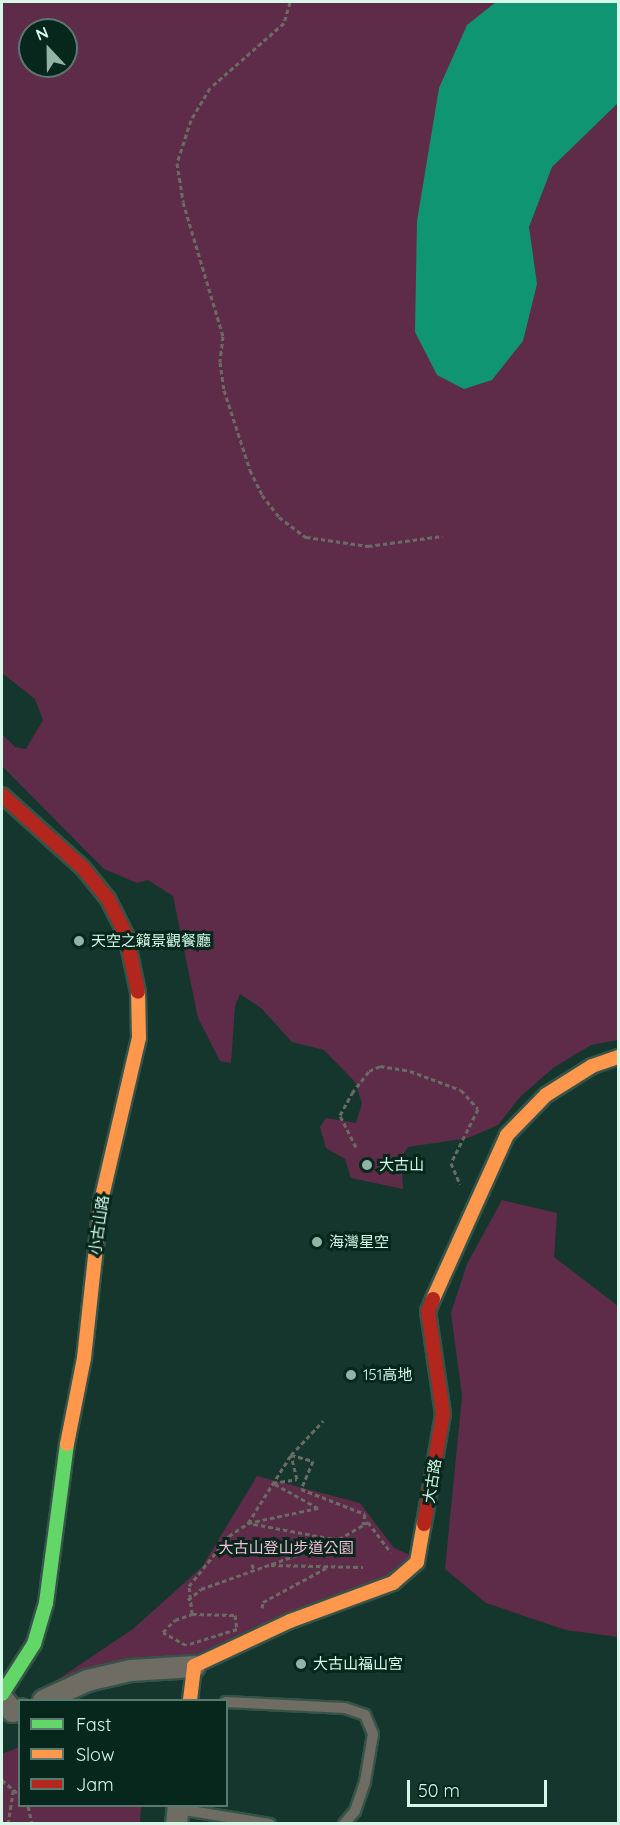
<!DOCTYPE html>
<html>
<head>
<meta charset="utf-8">
<style>
  body { margin:0 }
  #map { position:relative; width:620px; height:1825px; overflow:hidden; background:#15362c; font-family:Quicksand,"Noto Sans TC",sans-serif }
  div>[style] { position:absolute }
  [style*='--x'] { left:calc(var(--x)*1px); top:calc(var(--y)*1px); width:calc(var(--w)*1px); rotate:calc(var(--a)*1deg) }
  .green>* { inset:0; background:#5e2c49 }
  .water>* { inset:0; background:#0f9572 }
  .path>* { height:3px; margin-top:-1.5px; transform-origin:0; background:repeating-linear-gradient(90deg,#6a6c64 0 4.5px,transparent 0 7.5px) }
  .roads { filter:drop-shadow(2px 0 #365349) drop-shadow(-2px 0 #365349) drop-shadow(0 2px #365349) drop-shadow(0 -2px #365349) }
  .lane>* { height:10px; margin:-5px; padding:0 5px; transform-origin:5px; border-radius:5px; background:#6e6c63 }
  .street>* { height:21px; margin:-10.5px; padding:0 10.5px; transform-origin:10.5px; border-radius:10.5px; background:#6e6c63 }
  .fast>* { height:14px; margin:-7px; padding:0 7px; transform-origin:7px; border-radius:7px; background:#63d668 }
  .slow>* { height:14px; margin:-7px; padding:0 7px; transform-origin:7px; border-radius:7px; background:#ff974d }
  .jam>* { height:14px; margin:-7px; padding:0 7px; transform-origin:7px; border-radius:7px; background:#b3261e }
  .dots>* { width:16px; height:16px; translate:-50% -50%; box-sizing:border-box; border:3px solid #07261c; border-radius:50% }
  span { translate:-50% -50%; white-space:nowrap; text-align:center; line-height:1.15; -webkit-text-stroke:6px #07261c; paint-order:stroke }
  .poi-label { font-size:15px; color:#d5f8e9 }
  .left { translate:0 -50%; text-align:left }
  .street-label { font-size:15px; color:#d5f8e9 }
  .park-label { font-size:15px; color:#f8bfda }
  .frame { position:absolute; inset:0; border:3px solid #d5f8e9; pointer-events:none }
  .legend { position:absolute; left:18px; top:1699px; width:210px; height:108px; box-sizing:border-box; background:#07261c; border:2px solid #597a6e; margin:0; padding:8px 10px; list-style:none; font-size:18px; color:#d5f8e9 }
  .legend li { display:flex; align-items:center; gap:12px; height:30px }
  .legend b { width:30px; border:2px solid #597a6e }
  .north { position:absolute; left:18px; top:18px; width:60px; height:60px; box-sizing:border-box; background:#07261c; border:2px solid #597a6e; border-radius:50%; rotate:338deg; font-size:16px; font-weight:700; line-height:24px; text-align:center; color:#d5f8e9 }
  .north::after { content:''; display:block; margin:auto; width:21px; height:27px; background:#92b4a7; clip-path:polygon(50% 0,100% 100%,50% 72%,0 100%) }
  .scale { position:absolute; left:407px; top:1780px; width:140px; height:27px; box-sizing:border-box; border:3px solid #d5f8e9; border-top:0; padding-left:8px; font-size:18px; line-height:21px; white-space:nowrap; color:#d5f8e9; -webkit-text-stroke:4px #07261c; paint-order:stroke }
</style>
</head>
<body>
<div id="map">
  <div class="green">
    <i style="clip-path:polygon(evenodd,2px 2px,618px 2px,618px 1040px,591px 1045px,553px 1068px,520px 1097px,498px 1125px,468px 1138px,408px 1147px,401px 1158px,403px 1189px,351px 1178px,345px 1159px,326px 1148px,320px 1127px,326px 1118px,356px 1123px,362px 1103px,355px 1082px,324px 1050px,292px 1042px,261px 1008px,240px 994px,235px 1006px,231px 1063px,220px 1061px,198px 1018px,173px 896px,148px 880px,137px 883px,104px 869px,2px 766px,2px 734px,15px 747px,26px 749px,43px 720px,35px 699px,2px 673px,2px 2px,30px 30px,66px 30px,66px 66px,30px 66px,30px 30px)"></i>
    <i style="clip-path:polygon(502px 1200px,557px 1213px,554px 1257px,618px 1306px,618px 1637px,566px 1630px,486px 1603px,445px 1569px,462px 1396px,451px 1313px,467px 1264px)"></i>
    <i style="clip-path:polygon(257px 1476px,360px 1503px,394px 1548px,413px 1556px,387px 1580px,195px 1661px,135px 1663px,51px 1684px,133px 1629px,202px 1567px)"></i>
    <i style="clip-path:polygon(19px 1747px,20px 1806px,141px 1806px,140px 1823px,2px 1823px,2px 1754px)"></i>
  </div>
  <div class="water">
    <i style="clip-path:polygon(496px 2px,618px 2px,618px 103px,552px 167px,529px 227px,537px 284px,523px 341px,492px 380px,464px 389px,437px 375px,415px 332px,417px 221px,439px 88px,467px 25px)"></i>
  </div>
  <div class="path">
    <i style="--x:290;--y:2;--w:22;--a:106"></i>
    <i style="--x:284;--y:23;--w:98;--a:138.7"></i>
    <i style="--x:210;--y:88;--w:37;--a:121"></i>
    <i style="--x:191;--y:120;--w:45;--a:108"></i>
    <i style="--x:177;--y:163;--w:39;--a:81"></i>
    <i style="--x:183;--y:202;--w:140;--a:73.4"></i>
    <i style="--x:223;--y:336;--w:26;--a:97"></i>
    <i style="--x:220;--y:362;--w:28;--a:82"></i>
    <i style="--x:224;--y:390;--w:84;--a:72"></i>
    <i style="--x:250;--y:470;--w:28;--a:64"></i>
    <i style="--x:262;--y:495;--w:28;--a:52"></i>
    <i style="--x:279;--y:517;--w:34;--a:37"></i>
    <i style="--x:306;--y:537;--w:63;--a:8.3"></i>
    <i style="--x:368;--y:546;--w:75;--a:-7.7"></i>
    <i style="--x:356;--y:1147;--w:36;--a:-117"></i>
    <i style="--x:340;--y:1115;--w:25;--a:-61"></i>
    <i style="--x:352;--y:1093;--w:28;--a:-52"></i>
    <i style="--x:369;--y:1071;--w:12;--a:-24"></i>
    <i style="--x:380;--y:1066;--w:30;--a:9"></i>
    <i style="--x:410;--y:1071;--w:54;--a:20.4"></i>
    <i style="--x:461;--y:1090;--w:25;--a:48"></i>
    <i style="--x:478;--y:1109;--w:60;--a:116.6"></i>
    <i style="--x:451;--y:1163;--w:23;--a:67"></i>
    <i style="--x:339;--y:1539;--w:34;--a:-30"></i>
    <i style="--x:368;--y:1522;--w:38;--a:53"></i>
    <i style="--x:252;--y:1564;--w:6;--a:72"></i>
    <i style="--x:271;--y:1565;--w:92;--a:1.2"></i>
    <i style="--x:188;--y:1600;--w:17;--a:-40"></i>
    <i style="--x:201;--y:1589;--w:146;--a:-19.5"></i>
    <i style="--x:339;--y:1540;--w:93;--a:-169.4"></i>
    <i style="--x:248;--y:1523;--w:72;--a:-12.1"></i>
    <i style="--x:318;--y:1508;--w:51;--a:-150.9"></i>
    <i style="--x:273;--y:1483;--w:24;--a:-9"></i>
    <i style="--x:297;--y:1479;--w:25;--a:-104"></i>
    <i style="--x:291;--y:1455;--w:23;--a:15"></i>
    <i style="--x:313;--y:1461;--w:30;--a:113"></i>
    <i style="--x:301;--y:1489;--w:69;--a:21.3"></i>
    <i style="--x:365;--y:1514;--w:11;--a:100"></i>
    <i style="--x:262;--y:1608;--w:6;--a:-81"></i>
    <i style="--x:263;--y:1602;--w:74;--a:-28.3"></i>
    <i style="--x:192;--y:1614;--w:28;--a:-96"></i>
    <i style="--x:189;--y:1586;--w:64;--a:-51.3"></i>
    <i style="--x:229;--y:1536;--w:23;--a:-34"></i>
    <i style="--x:248;--y:1523;--w:80;--a:-57.7"></i>
    <i style="--x:291;--y:1455;--w:47;--a:-46.7"></i>
    <i style="--x:192;--y:1614;--w:43;--a:1.3"></i>
    <i style="--x:235;--y:1615;--w:14;--a:82"></i>
    <i style="--x:237;--y:1629;--w:53;--a:162.6"></i>
    <i style="--x:186;--y:1645;--w:26;--a:-151"></i>
    <i style="--x:163;--y:1632;--w:17;--a:-45"></i>
    <i style="--x:175;--y:1620;--w:18;--a:-19"></i>
    <i style="--x:2;--y:1780;--w:23;--a:40"></i>
    <i style="--x:28;--y:1806;--w:18;--a:77"></i>
    <i style="--x:8;--y:1824;--w:37;--a:-81"></i>
  </div>
  <div class="roads">
    <div class="lane">
      <i style="--x:226;--y:1702;--w:119;--a:2.9"></i>
      <i style="--x:345;--y:1708;--w:21;--a:19"></i>
      <i style="--x:365;--y:1715;--w:21;--a:67"></i>
      <i style="--x:373;--y:1734;--w:49;--a:99.5"></i>
      <i style="--x:365;--y:1782;--w:31;--a:109"></i>
      <i style="--x:355;--y:1811;--w:17;--a:130"></i>
      <i style="--x:178;--y:1809;--w:93;--a:9.3"></i>
    </div>
    <div class="street">
      <i style="--x:2;--y:1698;--w:16;--a:52"></i>
      <i style="--x:12;--y:1711;--w:8;--a:-14"></i>
      <i style="--x:43;--y:1700;--w:48;--a:-24.4"></i>
      <i style="--x:87;--y:1680;--w:44;--a:-13.1"></i>
      <i style="--x:130;--y:1670;--w:64;--a:-3.6"></i>
      <i style="--x:176;--y:1824;--w:18;--a:-84"></i>
    </div>
    <div class="fast">
      <i style="--x:2;--y:1694;--w:59;--a:-57.4"></i>
      <i style="--x:34;--y:1644;--w:43;--a:-73.7"></i>
      <i style="--x:46;--y:1603;--w:160;--a:-82.5"></i>
    </div>
    <div class="slow">
      <i style="--x:433;--y:1299;--w:180;--a:-65.7"></i>
      <i style="--x:507;--y:1135;--w:56;--a:-45.7"></i>
      <i style="--x:546;--y:1095;--w:54;--a:-32.2"></i>
      <i style="--x:592;--y:1066;--w:28;--a:-19"></i>
      <i style="--x:67;--y:1444;--w:88;--a:-78.8"></i>
      <i style="--x:84;--y:1358;--w:158;--a:-83.8"></i>
      <i style="--x:101;--y:1201;--w:167;--a:-76.9"></i>
      <i style="--x:139;--y:1038;--w:46;--a:-91.2"></i>
      <i style="--x:190;--y:1700;--w:34;--a:-83"></i>
      <i style="--x:194;--y:1666;--w:106;--a:-25.1"></i>
      <i style="--x:290;--y:1621;--w:110;--a:-20.3"></i>
      <i style="--x:393;--y:1583;--w:32;--a:-41"></i>
      <i style="--x:417;--y:1562;--w:39;--a:-80"></i>
    </div>
    <div class="jam">
      <i style="--x:2;--y:795;--w:109;--a:42"></i>
      <i style="--x:83;--y:868;--w:40;--a:51"></i>
      <i style="--x:108;--y:899;--w:40;--a:63.4"></i>
      <i style="--x:126;--y:935;--w:58;--a:78.1"></i>
      <i style="--x:424;--y:1524;--w:112;--a:-80.2"></i>
      <i style="--x:443;--y:1414;--w:104;--a:-98.3"></i>
      <i style="--x:428;--y:1311;--w:13;--a:-67"></i>
    </div>
  </div>
  <div class="dots">
    <i style="left:79px;top:941px;background:#92b4a7"></i>
    <i style="left:367px;top:1165px;background:#92b4a7"></i>
    <i style="left:317px;top:1242px;background:#92b4a7"></i>
    <i style="left:351px;top:1375px;background:#92b4a7"></i>
    <i style="left:301px;top:1664px;background:#92b4a7"></i>
  </div>
  <div class="poi-label">
    <span class="left" style="left:91px;top:941px">天空之籟景觀餐廳</span>
    <span class="left" style="left:379px;top:1165px">大古山</span>
    <span class="left" style="left:329px;top:1242px">海灣星空</span>
    <span class="left" style="left:363px;top:1375px">151高地</span>
    <span class="left" style="left:313px;top:1664px">大古山福山宮</span>
  </div>
  <div class="street-label">
    <span style="left:99px;top:1225px;rotate:-82deg">小古山路</span>
    <span style="left:432px;top:1481px;rotate:-81deg">大古路</span>
  </div>
  <div class="park-label">
    <span style="left:286px;top:1548px">大古山登山步道公園</span>
  </div>
  <div class="frame"></div>
  <ul class="legend">
  <li><b style="height:8px;background:#63d668"></b>Fast</li>
  <li><b style="height:8px;background:#ff974d"></b>Slow</li>
  <li><b style="height:8px;background:#b3261e"></b>Jam</li>
  </ul>
  <div class="north">N</div>
  <div class="scale">50 m</div>
</div>
</body>
</html>
